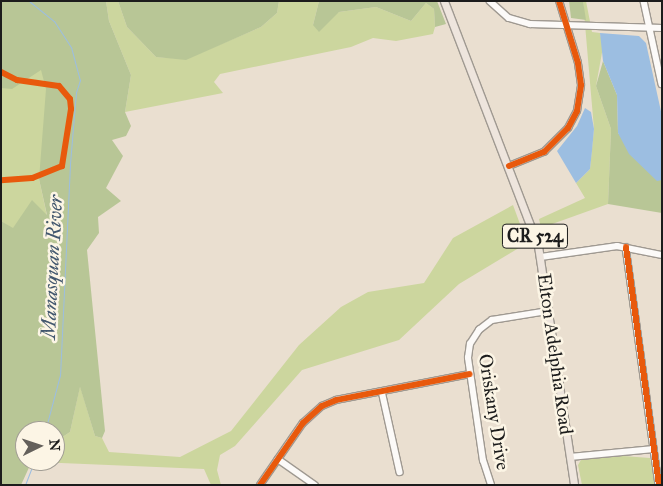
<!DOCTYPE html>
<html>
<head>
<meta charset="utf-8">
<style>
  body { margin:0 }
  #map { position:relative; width:663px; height:486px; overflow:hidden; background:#eadfd0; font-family:"IM FELL Great Primer",serif }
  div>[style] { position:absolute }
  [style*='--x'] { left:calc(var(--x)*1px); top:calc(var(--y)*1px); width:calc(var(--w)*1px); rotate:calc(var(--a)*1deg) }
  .green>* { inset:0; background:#ccd69e }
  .forest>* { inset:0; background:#b8c696 }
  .water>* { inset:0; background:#9cbee1 }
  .stream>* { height:1px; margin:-0.5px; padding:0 0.5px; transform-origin:0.5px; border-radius:0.5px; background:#9cbee1 }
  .roads { filter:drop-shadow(1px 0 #9f9991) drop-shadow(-1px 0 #9f9991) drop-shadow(0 1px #9f9991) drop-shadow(0 -1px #9f9991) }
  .minor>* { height:5.5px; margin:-2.75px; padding:0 2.75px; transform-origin:2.75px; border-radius:2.75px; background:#fcfaf8 }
  .major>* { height:7px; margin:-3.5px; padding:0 3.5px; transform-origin:3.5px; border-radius:3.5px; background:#eee5dd }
  .cycleway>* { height:6px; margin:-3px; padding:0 3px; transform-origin:3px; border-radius:3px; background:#e8590c }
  span { translate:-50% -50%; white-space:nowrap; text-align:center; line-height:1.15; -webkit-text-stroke:5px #fcf5e5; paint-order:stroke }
  .shield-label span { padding:1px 4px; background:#fcf5e5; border:1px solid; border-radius:4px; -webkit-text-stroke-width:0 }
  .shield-label { font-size:18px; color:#1c1c1c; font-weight:700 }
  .street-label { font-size:19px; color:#1c1c1c }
  .water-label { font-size:20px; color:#42576e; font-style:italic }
  .frame { position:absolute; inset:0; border:2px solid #1c1c1c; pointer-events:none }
  .north { position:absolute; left:15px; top:421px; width:50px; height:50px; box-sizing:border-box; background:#fcf5e5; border:1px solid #a29e95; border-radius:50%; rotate:86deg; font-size:14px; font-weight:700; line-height:20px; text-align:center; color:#1c1c1c }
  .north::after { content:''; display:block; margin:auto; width:18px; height:22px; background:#64605b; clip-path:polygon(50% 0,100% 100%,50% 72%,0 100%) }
</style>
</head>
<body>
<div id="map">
  <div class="green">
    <i style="clip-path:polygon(1px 1px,96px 105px,39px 179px,47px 216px,25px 212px,13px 229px,1px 221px)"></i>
    <i style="clip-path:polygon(106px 1px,118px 1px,127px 27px,156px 57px,186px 59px,261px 27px,277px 13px,279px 1px,319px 1px,313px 25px,339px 12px,376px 7px,411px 21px,426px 3px,434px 9px,435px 27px,433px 34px,396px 41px,373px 38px,351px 47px,220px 74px,214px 82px,223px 93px,125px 112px,131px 75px,109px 21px)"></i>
    <i style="clip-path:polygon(583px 1px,586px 1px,592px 32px,600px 33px,603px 47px,596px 86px,611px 129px,608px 204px,541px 228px,539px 219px,585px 198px,576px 183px,590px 169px,594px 129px)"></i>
    <i style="clip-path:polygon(513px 205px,527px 243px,459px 284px,399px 340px,302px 370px,235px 446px,220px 455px,217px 470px,221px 485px,211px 485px,204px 469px,37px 462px,55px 461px,55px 442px,70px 432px,80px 386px,95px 436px,102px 438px,109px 452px,180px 457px,231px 431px,299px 345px,341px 307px,368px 292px,424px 283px,453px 238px)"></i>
    <i style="clip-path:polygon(623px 456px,650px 458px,655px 485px,582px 485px,578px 465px,581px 460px)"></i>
  </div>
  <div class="forest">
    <i style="clip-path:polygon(1px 1px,106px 1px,109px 21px,131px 75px,125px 112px,131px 126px,126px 136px,112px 140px,123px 156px,106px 188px,121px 201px,98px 217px,99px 233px,87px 250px,105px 431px,102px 438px,95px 436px,80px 387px,70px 432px,55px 442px,55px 431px,25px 431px,25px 461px,32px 461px,21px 485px,1px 485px,1px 221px,13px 228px,32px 200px,47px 215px,39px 179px,46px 89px,41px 70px,12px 89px,1px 88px)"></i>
    <i style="clip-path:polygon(118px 1px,279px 1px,277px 13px,261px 27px,186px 60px,156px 57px,127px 27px)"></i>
    <i style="clip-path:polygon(319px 1px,437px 1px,446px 24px,435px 27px,434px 9px,426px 3px,411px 21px,376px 7px,339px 12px,319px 32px,313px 25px)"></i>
    <i style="clip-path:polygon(569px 1px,583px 1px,586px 20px,571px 18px)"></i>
    <i style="clip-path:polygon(603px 61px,617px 95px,618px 133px,657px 180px,662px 180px,662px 213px,608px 204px,611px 129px,596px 86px)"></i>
  </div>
  <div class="water">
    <i style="clip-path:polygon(600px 33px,639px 36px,646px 43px,662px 116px,662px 180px,657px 181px,629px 154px,618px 133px,617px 95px,603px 61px)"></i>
    <i style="clip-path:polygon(585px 108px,591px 112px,594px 129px,592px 151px,590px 169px,576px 183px,557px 151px,577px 126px)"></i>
  </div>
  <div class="stream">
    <i style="--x:29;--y:1;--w:32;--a:39"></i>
    <i style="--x:54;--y:21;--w:31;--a:57"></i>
    <i style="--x:71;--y:47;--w:34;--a:75"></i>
    <i style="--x:80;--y:80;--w:13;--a:108"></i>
    <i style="--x:76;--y:92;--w:72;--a:94.8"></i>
    <i style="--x:70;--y:164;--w:211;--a:92.7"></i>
    <i style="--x:60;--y:375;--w:58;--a:105"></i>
    <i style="--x:25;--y:485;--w:26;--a:-69"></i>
  </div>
  <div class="roads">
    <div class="minor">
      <i style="--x:490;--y:1;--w:25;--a:42"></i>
      <i style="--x:509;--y:18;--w:22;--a:16"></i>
      <i style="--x:530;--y:24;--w:132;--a:1.7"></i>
      <i style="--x:644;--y:1;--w:85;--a:77.8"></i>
      <i style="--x:509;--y:166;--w:38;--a:-22"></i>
      <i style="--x:544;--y:152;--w:34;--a:-45"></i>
      <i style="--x:568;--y:128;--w:19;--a:-62"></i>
      <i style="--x:577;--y:111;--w:26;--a:-81"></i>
      <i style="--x:581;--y:85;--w:22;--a:-98"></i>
      <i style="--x:578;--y:63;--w:65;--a:-107"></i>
      <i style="--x:626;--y:247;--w:240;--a:82.1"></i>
      <i style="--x:541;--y:257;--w:77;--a:-8.2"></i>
      <i style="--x:617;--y:246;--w:46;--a:11.3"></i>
      <i style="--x:382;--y:391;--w:83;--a:77.5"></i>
      <i style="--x:570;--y:457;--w:84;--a:-5.4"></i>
      <i style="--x:278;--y:459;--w:45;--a:35.1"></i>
      <i style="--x:260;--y:485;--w:75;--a:-55.3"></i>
      <i style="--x:303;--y:423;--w:25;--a:-42"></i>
      <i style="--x:322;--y:406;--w:15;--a:-23"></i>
      <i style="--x:336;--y:400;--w:136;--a:-11"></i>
      <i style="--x:491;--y:485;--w:25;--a:-108"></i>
      <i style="--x:483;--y:461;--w:104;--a:-98.3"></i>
      <i style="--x:468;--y:358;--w:14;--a:-82"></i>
      <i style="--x:470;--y:344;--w:17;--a:-57"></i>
      <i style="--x:479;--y:330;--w:16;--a:-38"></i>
      <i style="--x:492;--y:320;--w:57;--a:-9.1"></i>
    </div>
    <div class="major">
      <i style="--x:444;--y:1;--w:262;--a:69"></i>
      <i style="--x:538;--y:246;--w:242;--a:81.4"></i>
    </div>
  </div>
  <div class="cycleway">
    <i style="--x:1;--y:72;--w:18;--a:27"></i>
    <i style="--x:17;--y:80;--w:42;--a:8.1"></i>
    <i style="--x:59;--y:86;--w:17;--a:50"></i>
    <i style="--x:70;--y:99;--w:10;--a:84"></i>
    <i style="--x:71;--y:109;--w:58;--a:99"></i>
    <i style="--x:62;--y:166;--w:32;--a:158"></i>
    <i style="--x:32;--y:178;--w:31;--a:176"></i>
    <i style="--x:509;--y:166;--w:38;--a:-22"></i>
    <i style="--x:544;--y:152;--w:34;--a:-45"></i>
    <i style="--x:568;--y:128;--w:19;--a:-62"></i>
    <i style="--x:577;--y:111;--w:26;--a:-81"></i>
    <i style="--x:581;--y:85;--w:22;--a:-98"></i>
    <i style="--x:578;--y:63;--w:65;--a:-107"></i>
    <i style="--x:626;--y:247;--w:240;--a:82.1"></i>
    <i style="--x:260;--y:485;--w:75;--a:-55.3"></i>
    <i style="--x:303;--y:423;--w:25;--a:-42"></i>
    <i style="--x:322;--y:406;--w:15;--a:-23"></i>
    <i style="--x:336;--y:400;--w:136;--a:-11"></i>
  </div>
  <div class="shield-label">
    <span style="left:535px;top:236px">CR 524</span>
  </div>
  <div class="street-label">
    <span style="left:555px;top:354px;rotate:82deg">Elton Adelphia Road</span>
    <span style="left:494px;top:412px;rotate:81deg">Oriskany Drive</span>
  </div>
  <div class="water-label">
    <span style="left:52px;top:267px;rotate:-87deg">Manasquan River</span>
  </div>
  <div class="frame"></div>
  <div class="north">N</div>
</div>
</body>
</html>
